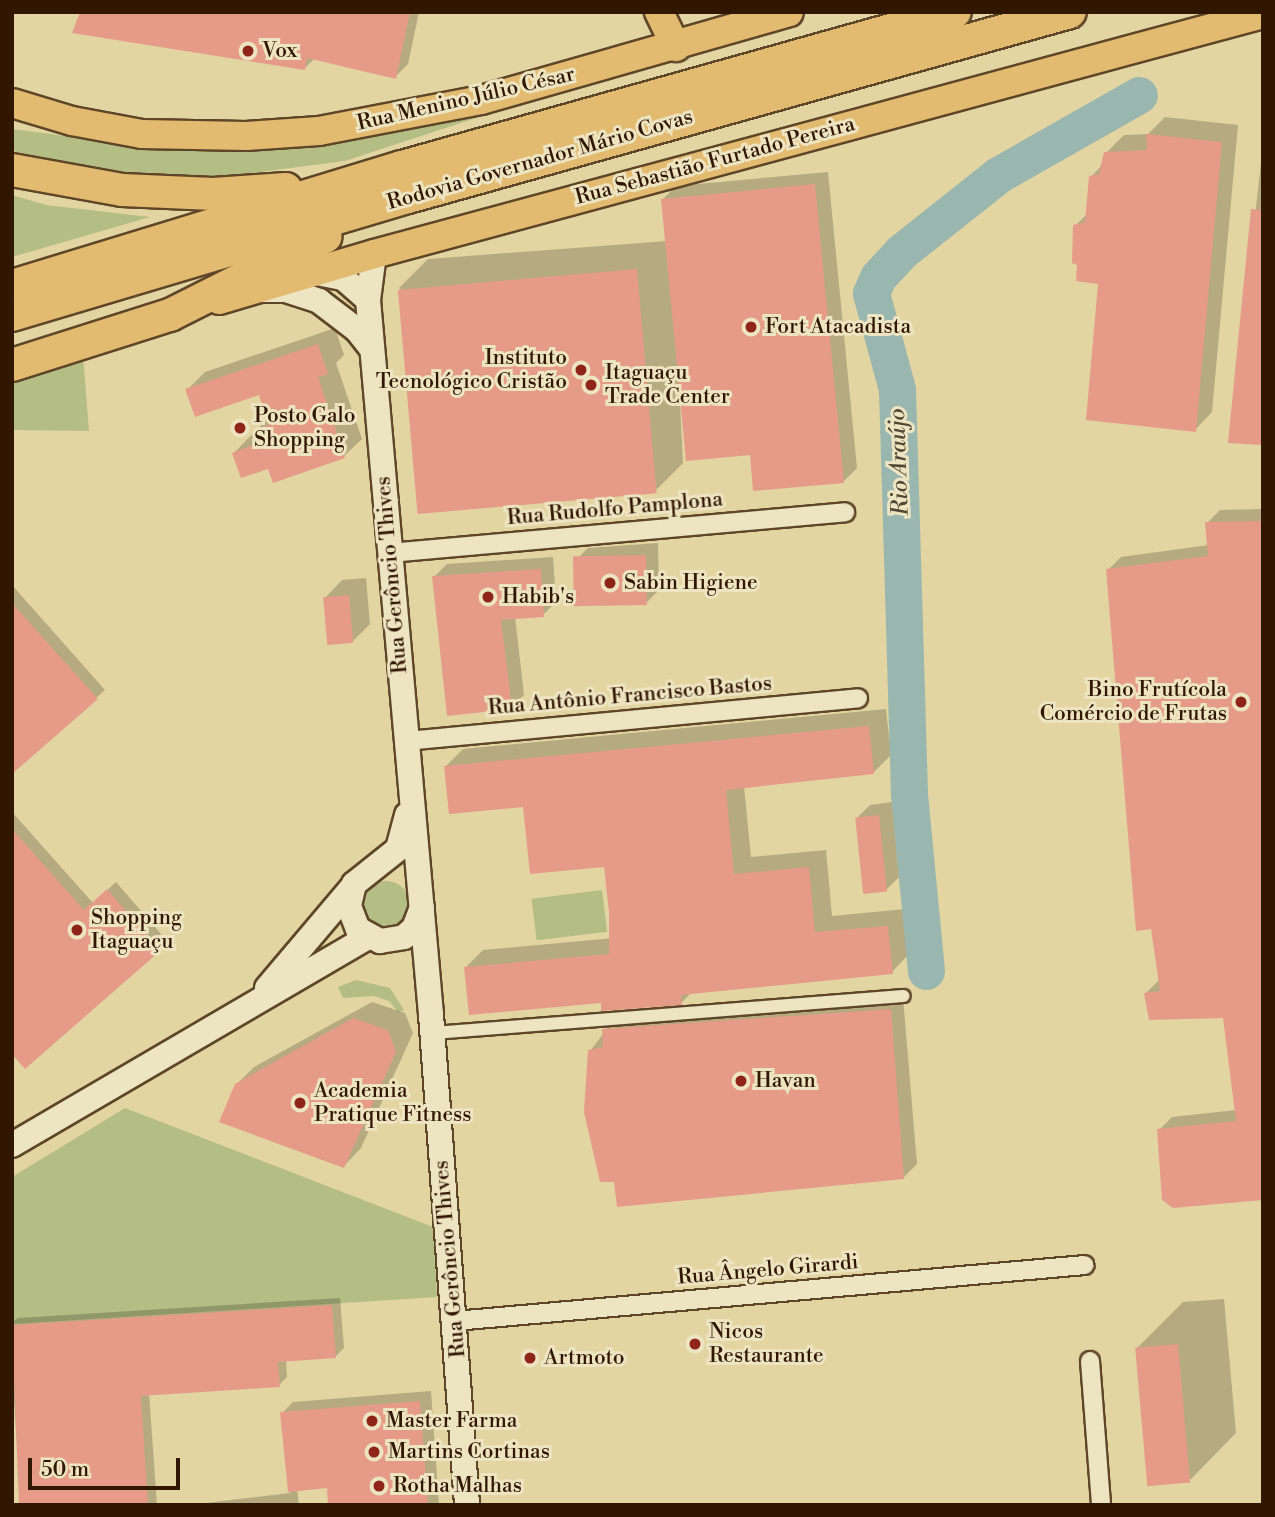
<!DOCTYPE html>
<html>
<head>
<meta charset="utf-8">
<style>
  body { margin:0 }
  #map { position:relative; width:1275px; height:1517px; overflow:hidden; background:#e3d5a1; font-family:"Libre Bodoni",serif }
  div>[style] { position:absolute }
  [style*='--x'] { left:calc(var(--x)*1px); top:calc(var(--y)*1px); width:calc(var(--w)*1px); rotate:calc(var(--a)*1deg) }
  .green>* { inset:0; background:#b4bd84; transform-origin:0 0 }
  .round { border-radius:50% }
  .shadow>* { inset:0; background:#0003 }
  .river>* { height:37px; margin:-18.5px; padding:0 18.5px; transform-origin:18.5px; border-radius:18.5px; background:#99b6af }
  .building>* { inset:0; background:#e59b88; transform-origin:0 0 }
  .roads { filter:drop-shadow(2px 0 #5e4628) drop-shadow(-2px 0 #5e4628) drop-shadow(0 2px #5e4628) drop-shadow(0 -2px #5e4628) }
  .pedestrian>* { height:12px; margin:-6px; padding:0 6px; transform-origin:6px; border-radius:6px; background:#ede4c2 }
  .minor>* { height:18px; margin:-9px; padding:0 9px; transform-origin:9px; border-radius:9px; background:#ede4c2 }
  .secondary>* { height:24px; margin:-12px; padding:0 12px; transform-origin:12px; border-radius:12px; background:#ede4c2 }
  .primary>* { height:28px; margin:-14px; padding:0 14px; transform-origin:14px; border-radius:14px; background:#e2ba70 }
  .motorway>* { height:32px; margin:-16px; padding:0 16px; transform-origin:16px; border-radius:16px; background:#e2ba70 }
  .dots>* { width:19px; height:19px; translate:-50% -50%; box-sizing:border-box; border:4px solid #ede4c2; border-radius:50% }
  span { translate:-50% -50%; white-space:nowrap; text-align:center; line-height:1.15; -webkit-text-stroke:6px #ede4c2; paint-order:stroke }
  .poi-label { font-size:21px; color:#321700 }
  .left { translate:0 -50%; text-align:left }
  .right { translate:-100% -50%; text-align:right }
  .street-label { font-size:21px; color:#321700 }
  .water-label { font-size:23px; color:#514735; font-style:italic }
  .frame { position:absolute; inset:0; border:14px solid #321700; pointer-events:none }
  .scale { position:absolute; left:28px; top:1458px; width:152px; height:32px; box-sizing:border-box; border:4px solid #321700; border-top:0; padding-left:9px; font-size:21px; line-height:24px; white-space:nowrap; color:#321700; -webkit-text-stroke:5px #ede4c2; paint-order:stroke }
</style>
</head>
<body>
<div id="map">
  <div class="green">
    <i style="clip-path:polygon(494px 112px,345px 161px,213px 178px,124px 174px,12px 151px,12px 129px,144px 146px,332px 141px)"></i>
    <i style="clip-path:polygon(12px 195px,46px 205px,150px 217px,12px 257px)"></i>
    <i style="clip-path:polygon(83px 356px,89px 431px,12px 430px,12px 378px)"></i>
    <i class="round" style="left:362px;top:881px;width:48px;height:48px"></i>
    <i style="left:602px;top:890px;width:42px;height:71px;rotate:83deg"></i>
    <i style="clip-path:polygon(356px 980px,390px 988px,404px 1010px,398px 1012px,389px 1001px,374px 996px,343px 998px,338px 987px)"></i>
    <i style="clip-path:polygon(125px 1108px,433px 1227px,437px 1297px,12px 1324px,12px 1177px)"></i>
  </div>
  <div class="shadow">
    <i style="clip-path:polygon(82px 12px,322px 51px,305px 68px)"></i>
    <i style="clip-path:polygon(347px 12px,419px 12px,408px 64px,395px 77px)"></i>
    <i style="clip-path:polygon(1165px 117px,1238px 125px,1212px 412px,1195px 430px,1100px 283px,1075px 226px,1088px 213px,1091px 177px,1103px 164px,1106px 153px,1124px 135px,1148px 134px)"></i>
    <i style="clip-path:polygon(1263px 144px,1263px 444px,1230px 442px)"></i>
    <i style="clip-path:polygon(828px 172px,857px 468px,844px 481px,752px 453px,678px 361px,683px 463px,654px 492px,399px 288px,428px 259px,667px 241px,663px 199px,676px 186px)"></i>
    <i style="clip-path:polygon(335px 328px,344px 355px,336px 363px,362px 439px,344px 456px,269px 467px,234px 453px,268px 418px,260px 393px,187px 390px,205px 372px)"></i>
    <i style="clip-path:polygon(1263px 509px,1263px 1198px,1159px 1130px,1172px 1117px,1236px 1110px,1225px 1016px,1146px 993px,1160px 979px,1108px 570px,1121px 557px,1209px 545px,1207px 523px,1220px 510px)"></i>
    <i style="clip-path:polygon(658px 543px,659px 590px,646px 603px,575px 561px,588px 548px)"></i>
    <i style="clip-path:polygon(553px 557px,556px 602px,543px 615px,515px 617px,524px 695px,511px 708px,434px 577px,447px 564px)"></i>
    <i style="clip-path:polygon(366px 578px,370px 624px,352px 642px,325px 598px,342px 580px)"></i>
    <i style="clip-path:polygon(12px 585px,105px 690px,12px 771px)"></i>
    <i style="clip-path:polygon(886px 709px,891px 755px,873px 773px,744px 786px,751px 857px,826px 850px,832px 916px,905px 909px,909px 954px,892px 972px,691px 993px,681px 1003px,602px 1001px,466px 967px,483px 950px,614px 938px,606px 865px,525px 806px,446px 766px,463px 749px)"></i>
    <i style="clip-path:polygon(892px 802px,899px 877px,886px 890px,857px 818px,870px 805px)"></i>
    <i style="clip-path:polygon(12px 812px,93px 903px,116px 882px,167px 941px,25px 1066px,12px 1051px)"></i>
    <i style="clip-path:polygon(903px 997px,917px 1164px,904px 1177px,590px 1051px,617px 1016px)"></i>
    <i style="clip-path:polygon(372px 1002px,405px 1013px,413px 1033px,361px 1148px,344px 1166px,236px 1085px,254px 1067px)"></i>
    <i style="clip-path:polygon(340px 1298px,344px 1348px,335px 1357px,286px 1360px,287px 1377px,279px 1385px,149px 1393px,157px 1505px,21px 1505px,12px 1371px,12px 1323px,18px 1318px)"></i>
    <i style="clip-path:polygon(1224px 1299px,1236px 1433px,1190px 1480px,1137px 1348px,1183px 1302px)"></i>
    <i style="clip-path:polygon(431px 1391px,439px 1505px,330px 1505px,328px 1486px,297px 1489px,299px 1505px,189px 1505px,290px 1493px,282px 1413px,293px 1402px)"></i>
  </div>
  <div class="river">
    <i style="--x:926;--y:971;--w:178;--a:-95.5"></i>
    <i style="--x:909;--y:794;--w:405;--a:-91.7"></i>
    <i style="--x:897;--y:389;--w:99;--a:-105.2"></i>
    <i style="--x:871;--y:293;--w:17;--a:-66"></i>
    <i style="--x:878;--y:277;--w:34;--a:-47"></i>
    <i style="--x:901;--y:252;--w:124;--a:-38.4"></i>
    <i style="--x:998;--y:175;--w:162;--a:-29.6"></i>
  </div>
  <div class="building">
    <i style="clip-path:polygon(80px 12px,410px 12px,396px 79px,307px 58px,305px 70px,72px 33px)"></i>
    <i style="clip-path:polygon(1146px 134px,1222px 142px,1196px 432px,1086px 420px,1098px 284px,1076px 281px,1077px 265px,1072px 263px,1073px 225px,1085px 222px,1089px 176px,1099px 174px,1104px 152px,1147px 150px)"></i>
    <i style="clip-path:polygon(815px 184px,844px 483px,753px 491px,750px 455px,686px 461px,661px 199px)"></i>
    <i style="clip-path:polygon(1251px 209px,1263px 210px,1263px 445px,1228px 443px)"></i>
    <i style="left:637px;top:269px;width:225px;height:240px;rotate:85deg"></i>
    <i style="clip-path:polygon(318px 344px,328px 374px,318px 377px,345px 458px,273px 483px,268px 469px,241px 478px,232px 453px,259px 443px,255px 430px,269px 425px,259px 395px,195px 417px,185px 389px)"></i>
    <i style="clip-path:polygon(1263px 521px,1263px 1200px,1173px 1208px,1162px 1200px,1157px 1129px,1236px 1121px,1223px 1018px,1149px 1020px,1144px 993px,1160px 991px,1151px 929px,1136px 931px,1106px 569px,1208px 556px,1205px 522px)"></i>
    <i style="left:646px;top:555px;width:50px;height:73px;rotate:89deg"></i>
    <i style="clip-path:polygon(541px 569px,544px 617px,501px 620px,512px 709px,447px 716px,432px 576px)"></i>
    <i style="left:349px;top:595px;width:48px;height:26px;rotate:85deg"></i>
    <i style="clip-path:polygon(12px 603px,98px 699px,12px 774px)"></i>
    <i style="clip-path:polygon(869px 726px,874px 774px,726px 790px,730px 833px,734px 874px,809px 867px,815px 932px,888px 926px,893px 974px,681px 995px,682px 1005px,601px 1011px,601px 1003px,469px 1015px,464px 967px,609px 954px,609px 912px,604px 867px,530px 874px,523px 807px,449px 814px,444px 766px)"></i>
    <i style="left:879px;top:815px;width:77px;height:24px;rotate:84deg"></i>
    <i style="clip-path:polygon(12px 829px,84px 910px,107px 889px,160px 951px,25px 1069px,12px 1054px)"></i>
    <i style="clip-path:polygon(891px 1009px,904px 1179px,617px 1207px,614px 1182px,600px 1182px,584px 1112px,588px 1050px,603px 1047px,602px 1029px)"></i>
    <i style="clip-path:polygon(353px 1018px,388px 1030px,396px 1052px,344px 1168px,219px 1122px,235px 1084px)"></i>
    <i style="clip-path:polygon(332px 1305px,336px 1358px,278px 1362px,280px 1387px,141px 1396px,148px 1505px,19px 1505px,12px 1325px)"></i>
    <i style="left:1178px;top:1344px;width:139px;height:43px;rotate:85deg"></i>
    <i style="clip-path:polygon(420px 1401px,428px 1505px,328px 1505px,327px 1488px,288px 1492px,280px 1412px)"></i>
  </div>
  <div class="roads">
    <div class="pedestrian">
      <i style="--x:433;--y:1033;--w:472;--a:-4.5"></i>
    </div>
    <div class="minor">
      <i style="--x:390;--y:553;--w:457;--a:-5.1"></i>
      <i style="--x:406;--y:741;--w:454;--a:-5.4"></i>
      <i style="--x:455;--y:1321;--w:632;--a:-5.08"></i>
      <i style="--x:1090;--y:1361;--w:144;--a:85.6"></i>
    </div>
    <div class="secondary">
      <i style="--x:374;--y:254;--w:46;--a:97.4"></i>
      <i style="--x:368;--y:300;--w:717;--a:84.96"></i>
      <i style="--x:431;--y:1014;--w:492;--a:85.8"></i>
      <i style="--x:312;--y:272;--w:32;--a:11"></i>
      <i style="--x:343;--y:278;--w:33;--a:41"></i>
      <i style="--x:261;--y:290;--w:25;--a:0"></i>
      <i style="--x:286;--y:290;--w:35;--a:18"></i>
      <i style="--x:319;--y:301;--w:48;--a:37.3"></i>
      <i style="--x:357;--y:330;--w:24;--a:52"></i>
      <i style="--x:407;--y:815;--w:35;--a:105"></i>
      <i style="--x:398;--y:849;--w:56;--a:141.5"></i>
      <i style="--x:354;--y:884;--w:23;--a:103"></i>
      <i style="--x:349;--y:906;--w:25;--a:69"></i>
      <i style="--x:358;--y:929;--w:25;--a:29"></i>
      <i style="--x:380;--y:941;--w:24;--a:-9"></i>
      <i style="--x:404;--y:937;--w:13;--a:-42"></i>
      <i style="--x:414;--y:928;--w:22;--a:-69"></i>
      <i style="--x:267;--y:988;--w:135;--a:-49.8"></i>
      <i style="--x:12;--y:1145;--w:412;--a:-30.3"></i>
    </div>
    <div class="primary">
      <i style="--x:659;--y:12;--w:39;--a:64"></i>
      <i style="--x:12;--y:103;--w:63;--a:16.7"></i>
      <i style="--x:72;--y:121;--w:71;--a:10.5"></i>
      <i style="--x:142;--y:134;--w:104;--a:1.1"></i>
      <i style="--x:246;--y:136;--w:73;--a:-3.9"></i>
      <i style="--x:319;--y:131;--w:165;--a:-10.8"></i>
      <i style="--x:481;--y:100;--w:320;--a:-15.9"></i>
      <i style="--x:219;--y:300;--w:162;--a:-16.5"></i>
      <i style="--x:374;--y:254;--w:921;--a:-15.11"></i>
    </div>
    <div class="motorway">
      <i style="--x:12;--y:170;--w:112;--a:10.3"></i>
      <i style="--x:122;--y:190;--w:91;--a:2.5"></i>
      <i style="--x:213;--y:194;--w:73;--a:-3.9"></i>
      <i style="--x:12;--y:286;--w:408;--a:-17"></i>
      <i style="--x:402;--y:167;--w:574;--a:-15.66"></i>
      <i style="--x:12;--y:315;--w:413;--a:-16.6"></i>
      <i style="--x:408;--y:197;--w:687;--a:-15.61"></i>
      <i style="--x:12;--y:365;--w:166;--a:-17.6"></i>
      <i style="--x:170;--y:315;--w:174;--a:-26.7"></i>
    </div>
  </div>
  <div class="dots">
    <i style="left:248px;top:51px;background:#8f2418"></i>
    <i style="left:751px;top:327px;background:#8f2418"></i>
    <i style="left:581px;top:370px;background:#8f2418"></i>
    <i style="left:591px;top:385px;background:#8f2418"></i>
    <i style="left:240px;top:428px;background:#8f2418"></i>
    <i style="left:610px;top:583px;background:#8f2418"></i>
    <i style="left:488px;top:597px;background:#8f2418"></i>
    <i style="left:1241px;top:702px;background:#8f2418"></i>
    <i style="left:77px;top:930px;background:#8f2418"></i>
    <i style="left:741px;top:1081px;background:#8f2418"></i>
    <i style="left:300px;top:1103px;background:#8f2418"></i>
    <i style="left:695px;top:1344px;background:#8f2418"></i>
    <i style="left:530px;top:1358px;background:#8f2418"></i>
    <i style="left:372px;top:1421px;background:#8f2418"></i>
    <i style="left:374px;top:1452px;background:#8f2418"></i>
    <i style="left:379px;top:1486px;background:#8f2418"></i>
  </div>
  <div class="poi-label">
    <span class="left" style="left:262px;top:51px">Vox</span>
    <span class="left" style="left:765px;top:327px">Fort Atacadista</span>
    <span class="right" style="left:567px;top:370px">Instituto<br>Tecnológico Cristão</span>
    <span class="left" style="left:605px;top:385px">Itaguaçu<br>Trade Center</span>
    <span class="left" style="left:254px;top:428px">Posto Galo<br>Shopping</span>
    <span class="left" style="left:624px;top:583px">Sabin Higiene</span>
    <span class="left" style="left:502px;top:597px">Habib's</span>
    <span class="right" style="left:1227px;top:702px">Bino Frutícola<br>Comércio de Frutas</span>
    <span class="left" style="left:91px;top:930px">Shopping<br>Itaguaçu</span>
    <span class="left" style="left:755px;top:1081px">Havan</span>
    <span class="left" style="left:314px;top:1103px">Academia<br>Pratique Fitness</span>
    <span class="left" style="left:709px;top:1344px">Nicos<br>Restaurante</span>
    <span class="left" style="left:544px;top:1358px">Artmoto</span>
    <span class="left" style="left:386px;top:1421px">Master Farma</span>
    <span class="left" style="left:388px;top:1452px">Martins Cortinas</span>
    <span class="left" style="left:393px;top:1486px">Rotha Malhas</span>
  </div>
  <div class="street-label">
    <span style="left:466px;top:99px;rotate:-13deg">Rua Menino Júlio César</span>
    <span style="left:540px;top:160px;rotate:-16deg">Rodovia Governador Mário Covas</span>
    <span style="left:715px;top:161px;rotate:-15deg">Rua Sebastião Furtado Pereira</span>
    <span style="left:615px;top:509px;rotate:-5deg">Rua Rudolfo Pamplona</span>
    <span style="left:392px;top:575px;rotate:-95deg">Rua Gerôncio Thives</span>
    <span style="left:630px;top:696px;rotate:-5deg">Rua Antônio Francisco Bastos</span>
    <span style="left:450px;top:1259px;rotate:-95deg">Rua Gerôncio Thives</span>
    <span style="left:768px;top:1270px;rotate:-5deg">Rua Ângelo Girardi</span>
  </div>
  <div class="water-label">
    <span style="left:899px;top:462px;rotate:-92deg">Rio Araújo</span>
  </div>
  <div class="frame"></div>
  <div class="scale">50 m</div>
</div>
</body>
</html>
